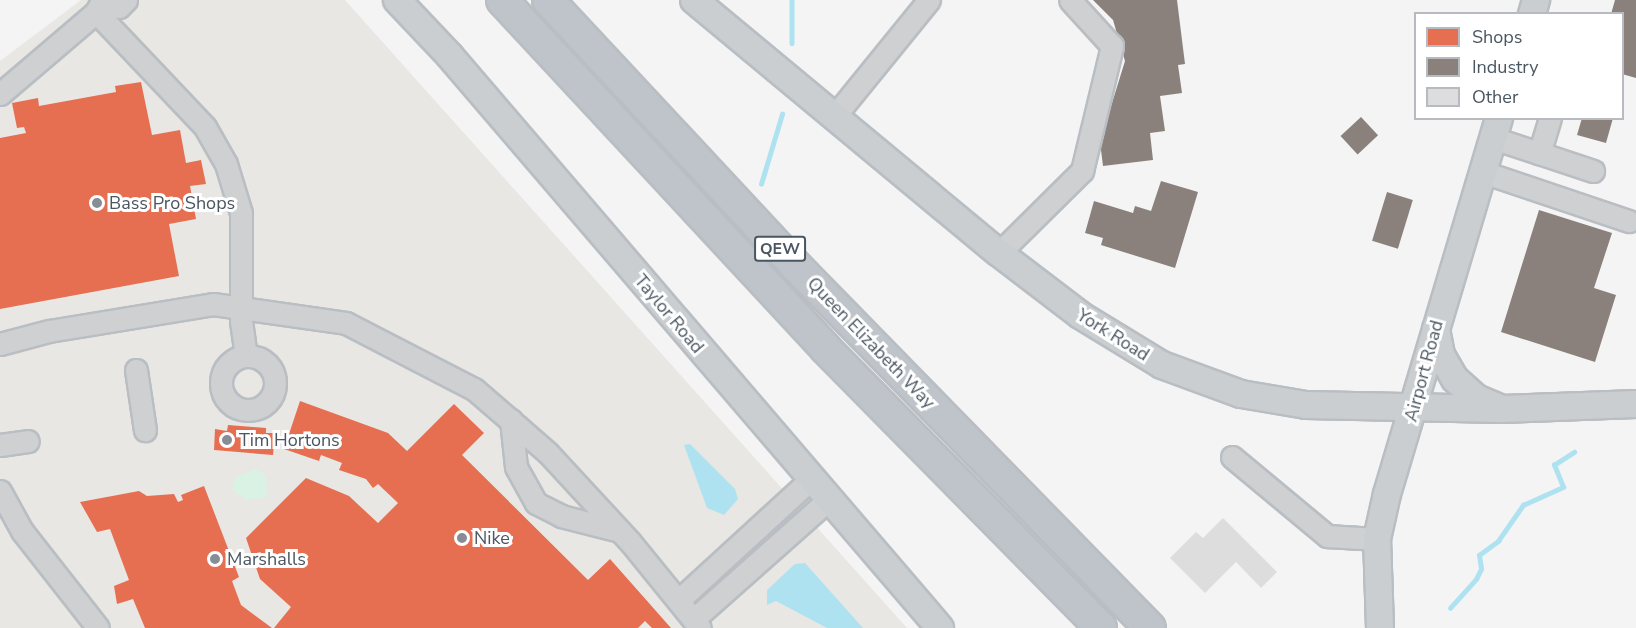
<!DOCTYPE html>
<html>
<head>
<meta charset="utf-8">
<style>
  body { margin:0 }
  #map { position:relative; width:1636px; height:628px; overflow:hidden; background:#f4f4f4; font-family:"Nunito Sans",sans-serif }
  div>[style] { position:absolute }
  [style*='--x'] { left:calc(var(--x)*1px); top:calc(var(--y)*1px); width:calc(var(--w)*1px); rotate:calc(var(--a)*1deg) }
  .commercial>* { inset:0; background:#e8e7e3 }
  .green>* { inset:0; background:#d9f2e3 }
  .water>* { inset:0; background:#aee2f0 }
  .shops>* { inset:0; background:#e76f51 }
  .industry>* { inset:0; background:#8a817c; transform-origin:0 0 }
  .stream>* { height:4.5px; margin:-2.25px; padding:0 2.25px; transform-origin:2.25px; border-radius:2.25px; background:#aee2f0 }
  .building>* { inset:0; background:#ddddde }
  .roads { filter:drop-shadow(2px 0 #b9bec3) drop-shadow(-2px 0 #b9bec3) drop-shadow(0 2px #b9bec3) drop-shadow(0 -2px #b9bec3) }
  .minor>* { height:21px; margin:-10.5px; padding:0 10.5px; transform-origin:10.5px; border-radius:10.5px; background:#ced0d2 }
  .minor>.ring { margin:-10.5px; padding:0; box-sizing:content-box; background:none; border:21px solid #ced0d2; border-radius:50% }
  .major>* { height:26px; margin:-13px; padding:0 13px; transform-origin:13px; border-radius:13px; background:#caced1 }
  .highway>* { height:30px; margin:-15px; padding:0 15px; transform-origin:15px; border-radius:15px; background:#bec4c9 }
  .dots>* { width:16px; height:16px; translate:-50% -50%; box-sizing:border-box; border:3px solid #fff; border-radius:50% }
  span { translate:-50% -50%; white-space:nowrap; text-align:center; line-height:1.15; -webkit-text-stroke:6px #fff; paint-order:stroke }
  .shield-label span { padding:2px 4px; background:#fff; border:2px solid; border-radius:4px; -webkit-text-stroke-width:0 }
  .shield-label { font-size:16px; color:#4a5661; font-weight:700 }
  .poi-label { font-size:18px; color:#4a5661 }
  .left { translate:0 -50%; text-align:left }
  .street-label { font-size:18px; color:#4a5661 }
  .legend { position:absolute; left:1414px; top:12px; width:210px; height:108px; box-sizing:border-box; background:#fff; border:2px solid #b7bbc0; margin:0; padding:8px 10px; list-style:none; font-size:18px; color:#4a5661 }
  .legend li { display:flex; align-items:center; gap:12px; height:30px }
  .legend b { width:30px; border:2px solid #b7bbc0 }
</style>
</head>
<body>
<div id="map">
  <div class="commercial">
    <i style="clip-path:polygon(81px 0,345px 0,907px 628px,0 628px,0 61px)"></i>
  </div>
  <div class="green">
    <i style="clip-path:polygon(256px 469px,266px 475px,267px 497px,247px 500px,232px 490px,235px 478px)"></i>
  </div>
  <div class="water">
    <i style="clip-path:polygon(690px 444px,735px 489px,738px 499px,724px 515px,707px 508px,684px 445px)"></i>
    <i style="clip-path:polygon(805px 563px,863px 628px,827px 628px,776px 601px,767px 605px,767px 590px,795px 564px)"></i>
  </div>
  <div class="shops">
    <i style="clip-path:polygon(141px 82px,152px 135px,180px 130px,186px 163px,201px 160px,206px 184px,190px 186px,196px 219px,169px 224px,179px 276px,0 309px,0 138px,26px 133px,24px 127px,17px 128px,12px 103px,38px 98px,39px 106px,116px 92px,115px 86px)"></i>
    <i style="clip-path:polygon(300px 401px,388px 433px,407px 451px,454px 404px,484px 433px,462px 455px,588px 580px,610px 559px,671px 628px,652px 628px,645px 621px,638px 628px,274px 628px,291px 607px,260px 579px,246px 538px,306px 478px,349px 496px,378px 523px,398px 503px,378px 484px,373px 488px,366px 479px,339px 470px,342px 463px,321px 455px,319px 461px,284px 449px)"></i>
    <i style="clip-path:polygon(228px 425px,266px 428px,266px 433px,275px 433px,273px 455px,214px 450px,215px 429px,227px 431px)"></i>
    <i style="clip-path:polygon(204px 486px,239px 577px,232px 581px,241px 605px,272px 628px,145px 628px,133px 599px,117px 604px,114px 586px,129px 580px,110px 529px,97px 532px,80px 502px,139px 491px,147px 496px,174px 494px,178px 502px,183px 500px,181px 495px)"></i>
  </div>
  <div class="industry">
    <i style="clip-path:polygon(1093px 0,1177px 0,1185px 64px,1178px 65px,1182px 93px,1160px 96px,1165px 131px,1150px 133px,1153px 160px,1103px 166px,1100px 142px,1125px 61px,1113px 20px)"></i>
    <i style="clip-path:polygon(1615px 0,1636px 0,1636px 78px,1622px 74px,1622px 14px,1611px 14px)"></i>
    <i style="left:1361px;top:117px;width:25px;height:28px;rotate:47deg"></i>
    <i style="clip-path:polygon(1582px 118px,1613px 118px,1606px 143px,1577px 135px)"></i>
    <i style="clip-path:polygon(1161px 181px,1198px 192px,1175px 268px,1101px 245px,1103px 238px,1085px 233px,1094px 201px,1133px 213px,1135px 206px,1151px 211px)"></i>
    <i style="left:1387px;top:192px;width:27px;height:51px;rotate:17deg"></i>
    <i style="clip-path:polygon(1539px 210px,1612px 233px,1594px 288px,1616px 295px,1595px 362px,1501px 332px)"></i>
  </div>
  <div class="stream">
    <i style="--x:792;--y:0;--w:43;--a:90"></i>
    <i style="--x:761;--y:184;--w:73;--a:-73.3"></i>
    <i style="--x:1450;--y:608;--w:39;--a:-48"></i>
    <i style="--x:1476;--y:579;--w:11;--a:-63"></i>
    <i style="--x:1481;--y:569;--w:14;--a:-98"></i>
    <i style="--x:1479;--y:555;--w:24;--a:-36"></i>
    <i style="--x:1498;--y:541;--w:44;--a:-55.2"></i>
    <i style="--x:1523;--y:505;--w:44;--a:-24.2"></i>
    <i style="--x:1563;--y:487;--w:24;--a:-112"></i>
    <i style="--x:1554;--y:465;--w:24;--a:-33"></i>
  </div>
  <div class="building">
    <i style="clip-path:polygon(1223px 518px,1277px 572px,1261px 588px,1236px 562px,1205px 593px,1170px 558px,1196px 532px,1203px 538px)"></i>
  </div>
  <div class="roads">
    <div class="minor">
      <i style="--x:102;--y:5;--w:17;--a:7"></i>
      <i style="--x:119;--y:7;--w:10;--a:-45"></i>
      <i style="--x:96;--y:12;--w:158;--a:46.5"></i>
      <i style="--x:205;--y:127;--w:43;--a:60.4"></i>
      <i style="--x:226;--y:164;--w:51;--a:73"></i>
      <i style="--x:241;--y:213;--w:108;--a:90"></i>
      <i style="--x:241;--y:321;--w:35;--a:82"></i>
      <i style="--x:0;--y:94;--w:126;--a:-40.5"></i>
      <i style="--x:96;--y:12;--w:13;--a:-61"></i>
      <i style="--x:833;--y:118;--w:152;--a:-50.9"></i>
      <i style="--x:1550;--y:118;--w:37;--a:107"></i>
      <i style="--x:1539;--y:153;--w:57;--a:18.4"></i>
      <i style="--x:1493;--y:138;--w:48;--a:18.1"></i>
      <i style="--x:1483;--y:172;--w:154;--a:18.6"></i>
      <i style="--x:999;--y:253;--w:117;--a:-44.7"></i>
      <i style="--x:1082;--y:171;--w:129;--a:-76.5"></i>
      <i style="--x:1112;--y:46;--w:62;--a:-132.4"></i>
      <i style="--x:0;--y:344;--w:51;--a:-14.9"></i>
      <i style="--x:49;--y:331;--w:166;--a:-9.3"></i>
      <i style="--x:213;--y:304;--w:134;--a:8.1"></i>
      <i style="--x:346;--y:323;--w:144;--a:27.3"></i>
      <i style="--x:474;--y:389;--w:57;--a:40.7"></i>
      <i style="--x:517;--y:426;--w:41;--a:41.1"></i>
      <i style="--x:548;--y:453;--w:122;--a:47.3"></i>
      <i style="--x:631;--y:543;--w:109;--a:50.9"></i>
      <i class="ring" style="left:221px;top:356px;width:33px;height:33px"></i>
      <i style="--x:136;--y:370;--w:61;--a:81.5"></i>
      <i style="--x:511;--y:420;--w:47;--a:83.9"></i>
      <i style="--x:516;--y:467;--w:41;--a:60.9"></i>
      <i style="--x:536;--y:503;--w:28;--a:27"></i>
      <i style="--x:561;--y:516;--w:61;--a:14.3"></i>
      <i style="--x:0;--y:445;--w:28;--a:-8"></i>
      <i style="--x:1232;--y:457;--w:124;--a:39.7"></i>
      <i style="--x:1327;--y:536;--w:50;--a:3.4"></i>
      <i style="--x:0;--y:491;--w:46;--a:61.2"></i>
      <i style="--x:22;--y:531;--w:123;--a:51.9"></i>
      <i style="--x:679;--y:600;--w:178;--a:-42.5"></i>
      <i style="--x:694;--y:619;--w:179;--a:-41.6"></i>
    </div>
    <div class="major">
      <i style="--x:397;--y:0;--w:76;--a:46.6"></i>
      <i style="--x:449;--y:55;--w:755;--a:49.41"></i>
      <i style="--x:694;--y:0;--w:396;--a:39.7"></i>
      <i style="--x:999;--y:253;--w:102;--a:37.4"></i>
      <i style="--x:1080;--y:315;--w:96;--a:31.4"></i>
      <i style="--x:1162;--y:365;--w:84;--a:20.2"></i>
      <i style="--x:1241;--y:394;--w:66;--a:9.6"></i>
      <i style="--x:1306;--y:405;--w:196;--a:1.2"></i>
      <i style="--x:1502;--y:409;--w:134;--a:-2.1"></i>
      <i style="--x:1532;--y:14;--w:15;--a:-74"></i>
      <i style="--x:1436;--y:329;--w:26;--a:79"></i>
      <i style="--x:1441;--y:355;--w:28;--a:60"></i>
      <i style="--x:1455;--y:379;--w:28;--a:42"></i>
      <i style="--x:1476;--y:398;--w:25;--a:23"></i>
      <i style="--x:1380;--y:628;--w:89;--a:-91.9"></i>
      <i style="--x:1377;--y:539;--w:46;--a:-77.5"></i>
      <i style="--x:1387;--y:494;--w:392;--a:-73.4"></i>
    </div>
    <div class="highway">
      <i style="--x:502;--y:0;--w:475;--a:47.1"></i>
      <i style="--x:825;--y:348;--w:393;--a:45.4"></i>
      <i style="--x:548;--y:0;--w:364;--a:47"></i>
      <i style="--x:796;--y:266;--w:506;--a:45.64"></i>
    </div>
  </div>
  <div class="dots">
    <i style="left:97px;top:203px;background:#868d94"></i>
    <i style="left:227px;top:440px;background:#868d94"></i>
    <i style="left:462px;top:538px;background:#868d94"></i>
    <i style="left:215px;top:559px;background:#868d94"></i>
  </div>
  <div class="shield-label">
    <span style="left:780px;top:249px">QEW</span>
  </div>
  <div class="poi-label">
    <span class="left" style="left:109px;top:203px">Bass Pro Shops</span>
    <span class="left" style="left:239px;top:440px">Tim Hortons</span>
    <span class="left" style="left:474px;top:538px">Nike</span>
    <span class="left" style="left:227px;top:559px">Marshalls</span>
  </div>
  <div class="street-label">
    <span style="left:669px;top:314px;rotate:50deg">Taylor Road</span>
    <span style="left:1113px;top:335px;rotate:32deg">York Road</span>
    <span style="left:871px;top:343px;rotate:46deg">Queen Elizabeth Way</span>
    <span style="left:1424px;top:371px;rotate:-75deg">Airport Road</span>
  </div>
  <ul class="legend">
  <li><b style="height:16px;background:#e76f51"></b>Shops</li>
  <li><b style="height:16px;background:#8a817c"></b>Industry</li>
  <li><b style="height:16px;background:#ddddde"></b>Other</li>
  </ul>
</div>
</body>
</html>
